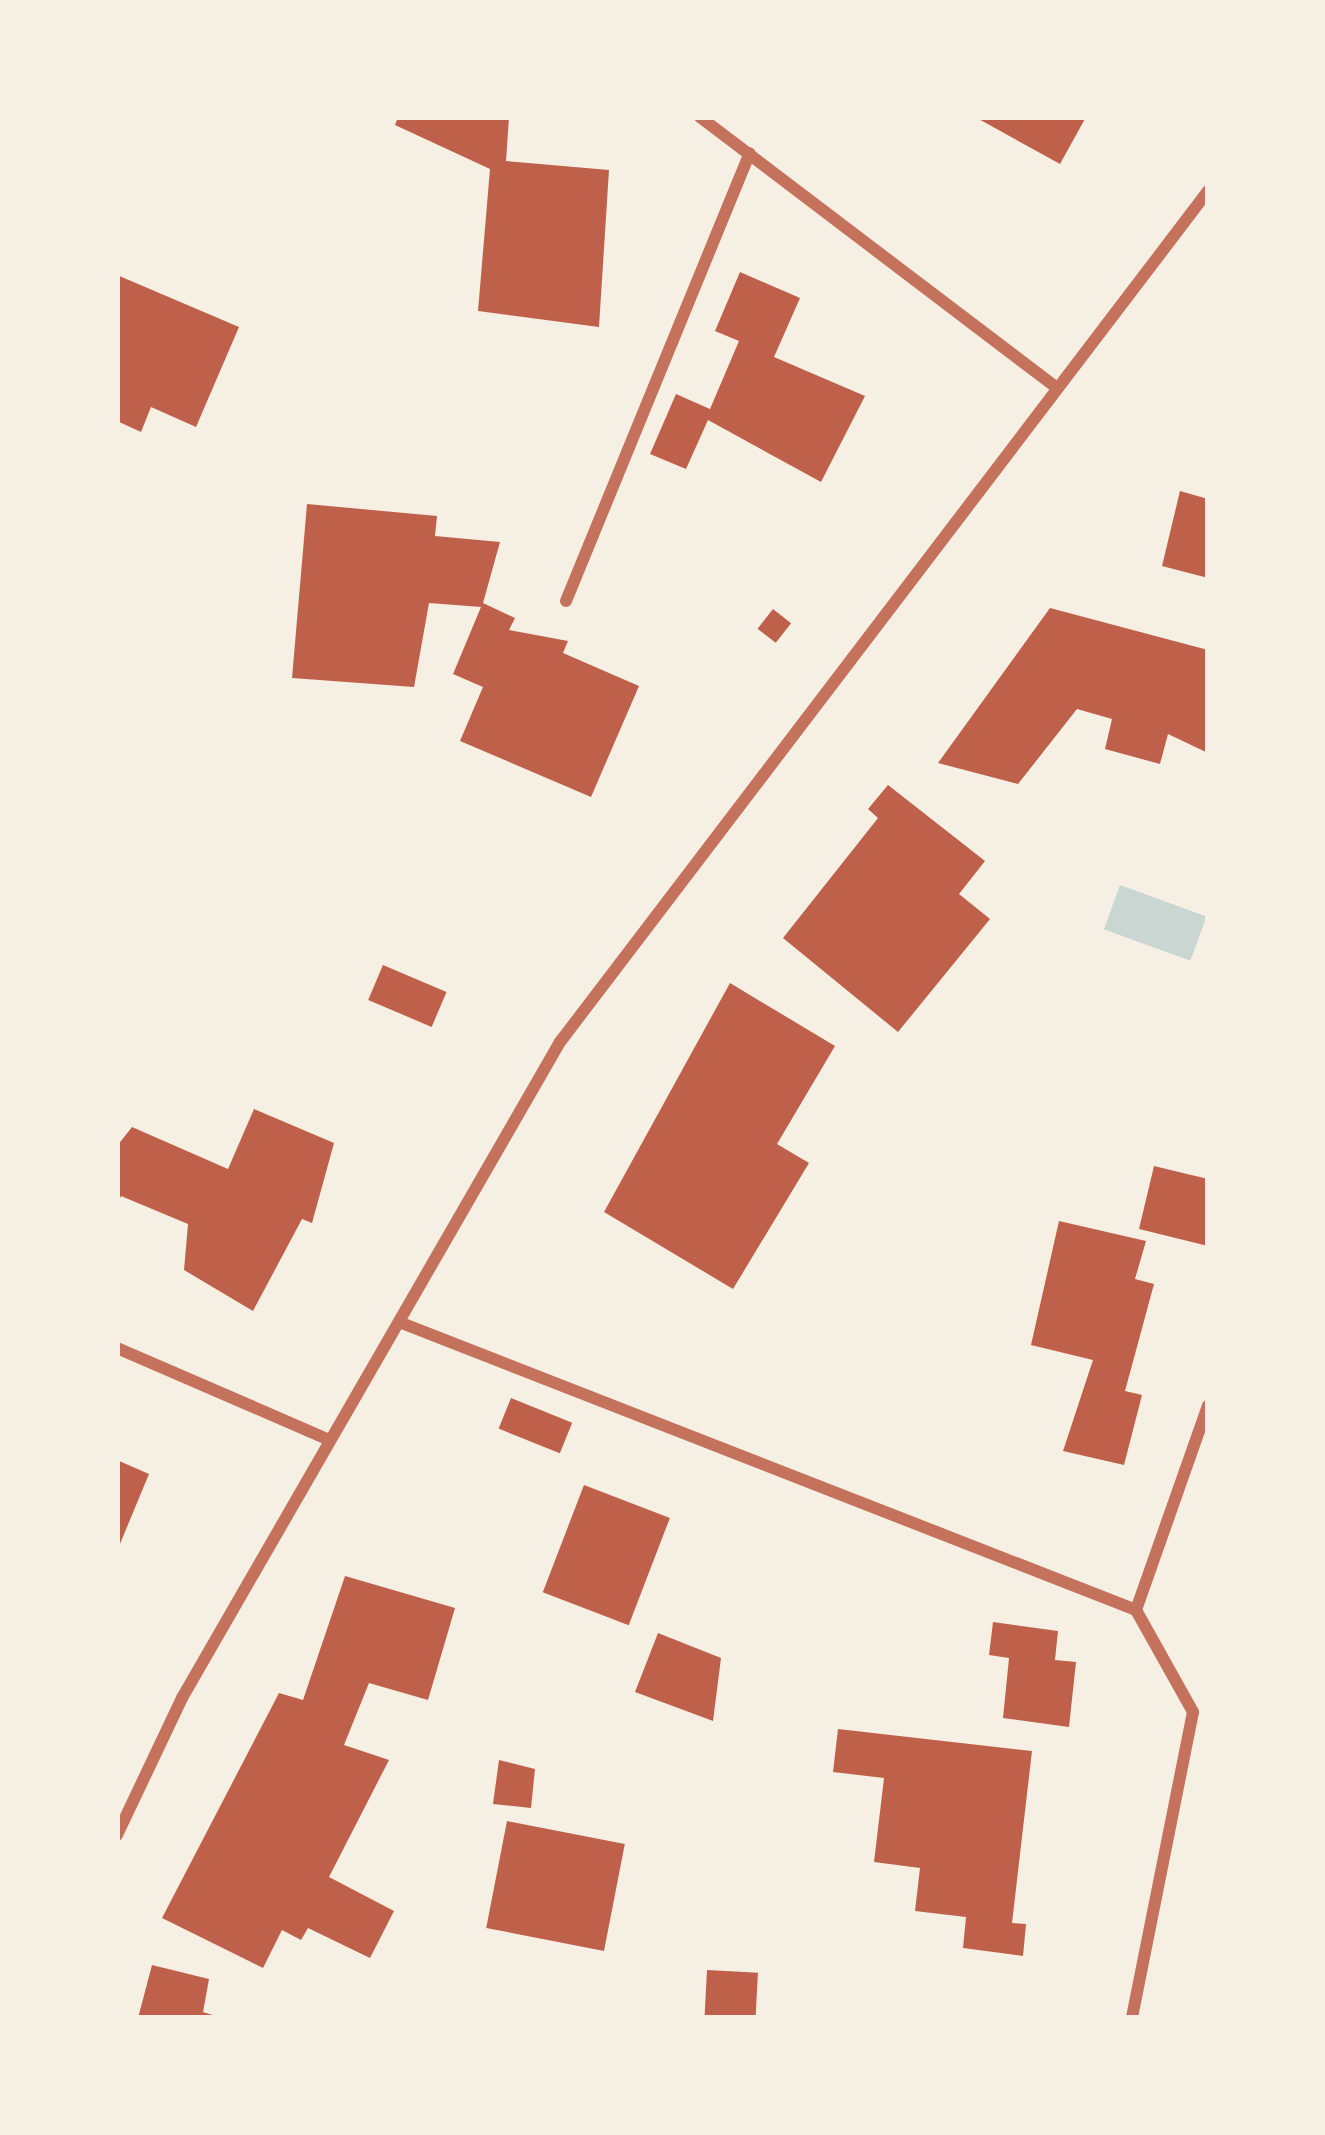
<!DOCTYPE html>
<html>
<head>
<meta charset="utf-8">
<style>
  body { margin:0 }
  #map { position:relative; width:1325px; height:2135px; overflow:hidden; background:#f6efe4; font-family:"Exo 2",sans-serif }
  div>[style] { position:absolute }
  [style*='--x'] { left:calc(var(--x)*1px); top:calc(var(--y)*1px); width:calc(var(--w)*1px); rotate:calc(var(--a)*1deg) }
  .water>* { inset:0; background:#c9d6d2; transform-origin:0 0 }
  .building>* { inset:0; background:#bf614a; transform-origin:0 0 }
  .minor>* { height:12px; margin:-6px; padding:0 6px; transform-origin:6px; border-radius:6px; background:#c5725c }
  span { translate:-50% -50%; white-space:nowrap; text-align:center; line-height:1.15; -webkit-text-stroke:12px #f6efe4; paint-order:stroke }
  .frame { position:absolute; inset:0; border:120px solid #f6efe4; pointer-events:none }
</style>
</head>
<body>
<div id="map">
  <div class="water">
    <i style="left:1120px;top:885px;width:92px;height:47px;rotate:20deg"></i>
  </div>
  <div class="building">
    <i style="clip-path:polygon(398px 117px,509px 117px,506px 161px,609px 170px,599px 327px,478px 311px,490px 169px,395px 125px)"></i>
    <i style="clip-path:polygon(975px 117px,1086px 117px,1060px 164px)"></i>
    <i style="clip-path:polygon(740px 272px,800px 298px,774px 357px,865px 396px,821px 482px,708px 420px,686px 469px,650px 454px,676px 394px,710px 409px,739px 341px,715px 331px)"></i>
    <i style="clip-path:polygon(117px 275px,239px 327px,196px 427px,151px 407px,141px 432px,117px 421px)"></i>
    <i style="clip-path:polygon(1180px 491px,1208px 499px,1208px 578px,1162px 566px)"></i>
    <i style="clip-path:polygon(307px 504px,437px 516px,435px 536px,500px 542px,483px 603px,515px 618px,509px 630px,568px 641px,563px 653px,639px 686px,591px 797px,460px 741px,483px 687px,453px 674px,481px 607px,429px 603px,414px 687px,292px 678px)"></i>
    <i style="clip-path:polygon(1050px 608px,1208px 650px,1208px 753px,1168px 734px,1160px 764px,1105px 749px,1112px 719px,1077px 709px,1018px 784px,938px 763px)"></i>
    <i style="left:773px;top:609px;width:23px;height:25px;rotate:38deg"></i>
    <i style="clip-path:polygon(888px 785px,985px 861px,959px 894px,990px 919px,898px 1032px,783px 938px,878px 818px,868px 809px)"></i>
    <i style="left:383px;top:965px;width:69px;height:38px;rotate:23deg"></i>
    <i style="clip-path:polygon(730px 983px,835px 1046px,777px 1144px,809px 1163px,733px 1289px,604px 1212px)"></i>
    <i style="clip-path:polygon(254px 1109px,334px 1143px,312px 1223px,302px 1219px,253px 1311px,184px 1270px,188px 1224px,121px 1196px,117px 1206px,117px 1146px,132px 1127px,228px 1169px)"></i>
    <i style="clip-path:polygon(1154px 1166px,1208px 1179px,1208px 1246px,1139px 1229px)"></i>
    <i style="clip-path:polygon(1059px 1221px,1146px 1241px,1135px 1279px,1154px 1284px,1125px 1391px,1142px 1395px,1124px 1465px,1063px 1451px,1093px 1360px,1031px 1345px)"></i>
    <i style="left:511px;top:1398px;width:66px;height:33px;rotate:22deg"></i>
    <i style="clip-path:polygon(117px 1460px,149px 1474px,117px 1551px)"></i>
    <i style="left:584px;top:1485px;width:92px;height:115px;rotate:21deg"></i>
    <i style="clip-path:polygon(345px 1576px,455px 1608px,428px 1700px,369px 1683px,344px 1745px,389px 1760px,329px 1877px,394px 1911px,370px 1958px,308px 1928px,301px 1940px,282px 1930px,263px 1968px,162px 1918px,279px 1693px,303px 1700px)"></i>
    <i style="clip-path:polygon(993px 1622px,1058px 1631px,1055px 1660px,1076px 1662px,1069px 1727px,1003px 1718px,1009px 1658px,989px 1655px)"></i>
    <i style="clip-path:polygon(658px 1633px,721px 1658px,713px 1721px,635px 1692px)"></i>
    <i style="clip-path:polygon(838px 1729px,1032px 1751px,1012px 1923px,1026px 1924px,1023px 1956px,963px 1948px,966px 1917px,915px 1911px,920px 1868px,874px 1862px,884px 1778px,833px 1772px)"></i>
    <i style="clip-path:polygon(499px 1760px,535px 1769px,531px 1808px,493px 1804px)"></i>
    <i style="left:507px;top:1821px;width:120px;height:109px;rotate:11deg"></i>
    <i style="clip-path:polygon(152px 1965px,209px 1979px,203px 2012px,222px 2018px,138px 2018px)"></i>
    <i style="left:707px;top:1970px;width:51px;height:48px;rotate:3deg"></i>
  </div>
  <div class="minor">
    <i style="--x:700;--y:117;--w:447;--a:37.2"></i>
    <i style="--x:566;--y:601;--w:484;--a:-67.7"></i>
    <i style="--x:399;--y:1322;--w:791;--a:21.34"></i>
    <i style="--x:1136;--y:1610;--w:117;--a:60.8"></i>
    <i style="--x:1193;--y:1712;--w:312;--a:101.3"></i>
    <i style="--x:117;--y:1348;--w:232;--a:23.4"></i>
    <i style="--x:1136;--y:1610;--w:217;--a:-70.6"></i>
    <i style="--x:117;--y:1835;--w:152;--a:-64.6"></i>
    <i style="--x:182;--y:1698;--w:757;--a:-60.05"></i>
    <i style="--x:560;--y:1042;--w:1070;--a:-52.71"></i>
  </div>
  <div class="frame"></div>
</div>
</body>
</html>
